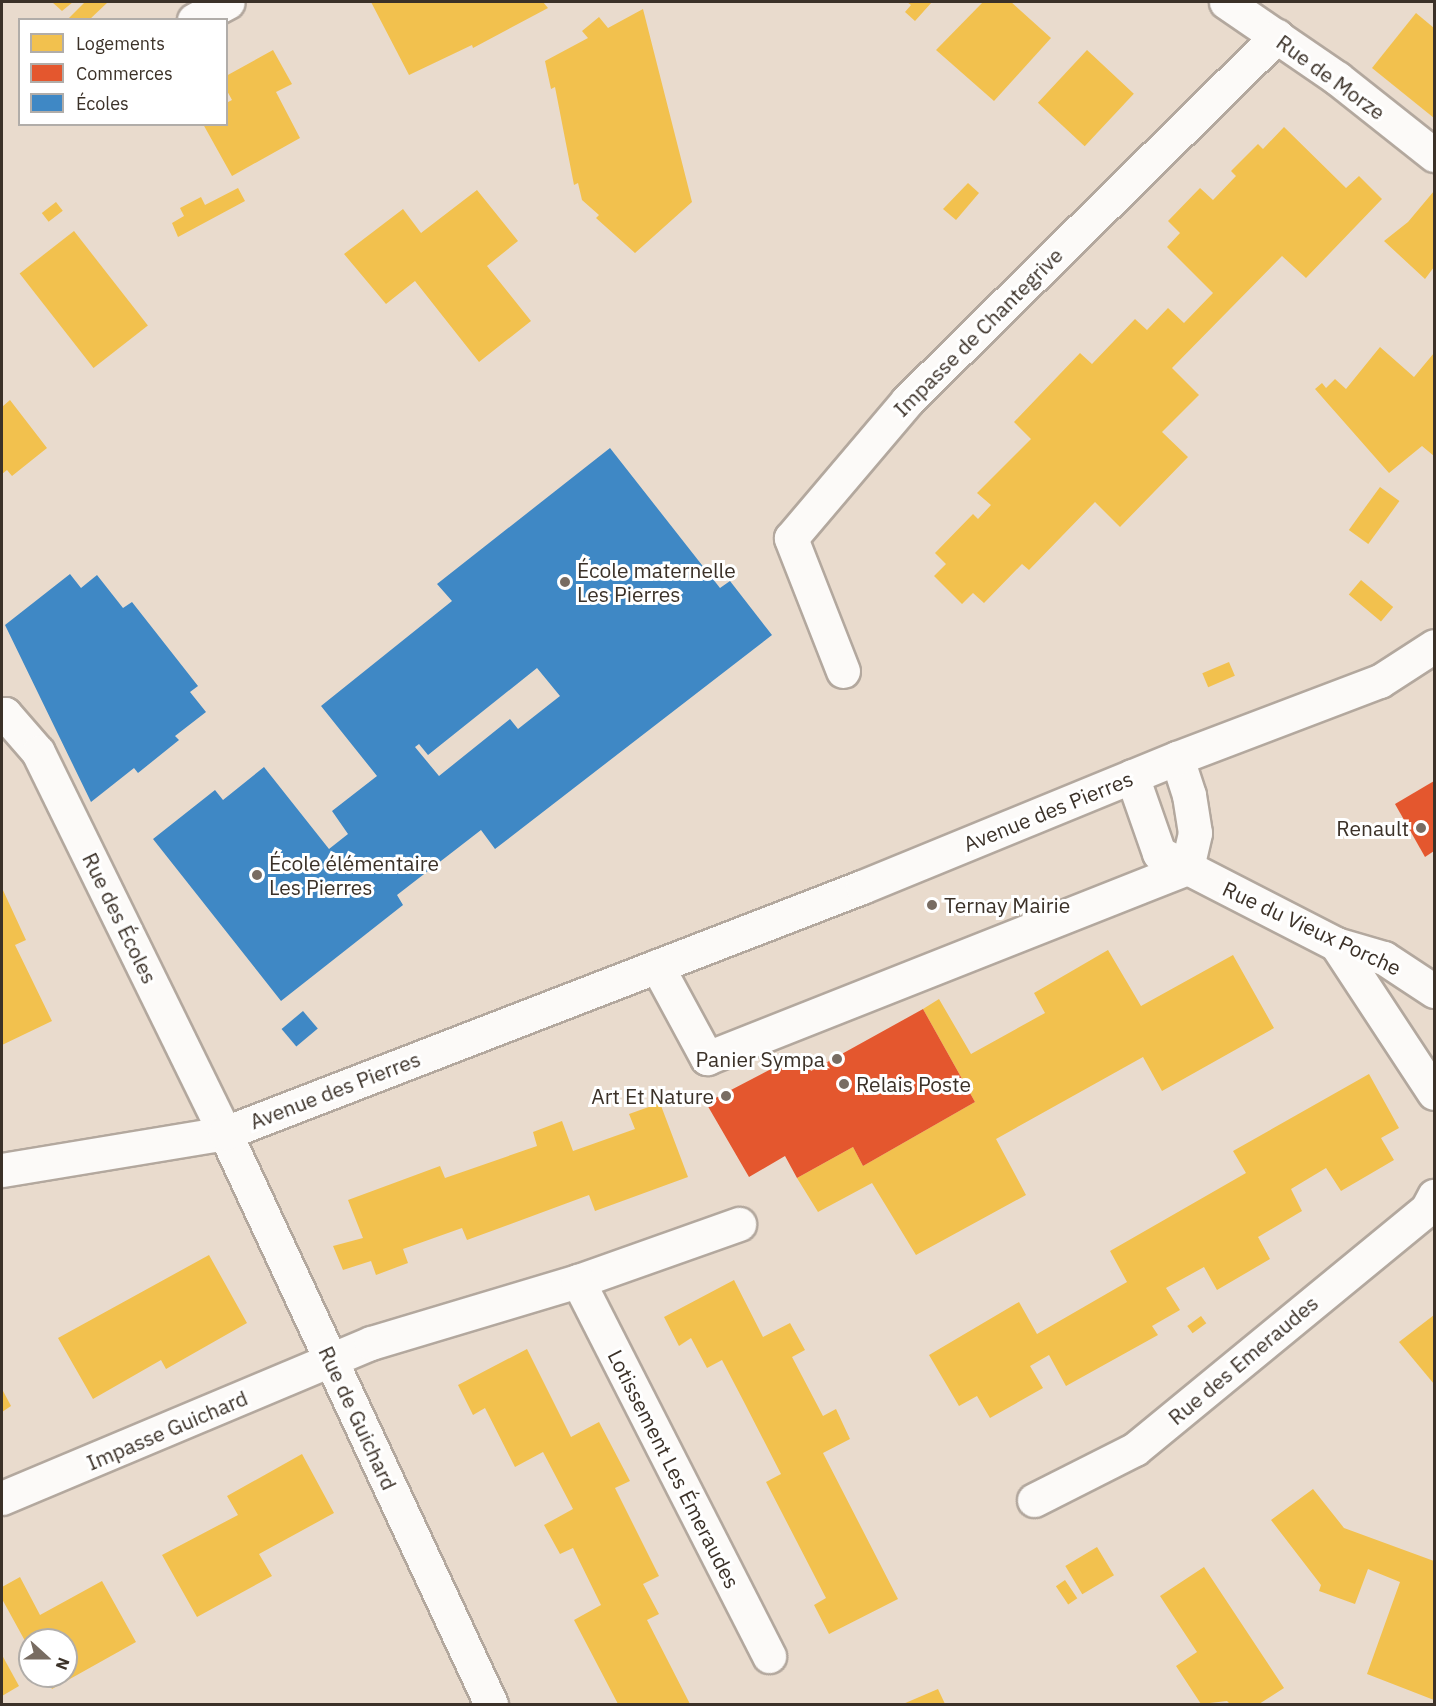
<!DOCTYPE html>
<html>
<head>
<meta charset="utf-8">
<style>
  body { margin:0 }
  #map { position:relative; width:1436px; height:1706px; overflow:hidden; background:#e9dbcd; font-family:"IBM Plex Sans",sans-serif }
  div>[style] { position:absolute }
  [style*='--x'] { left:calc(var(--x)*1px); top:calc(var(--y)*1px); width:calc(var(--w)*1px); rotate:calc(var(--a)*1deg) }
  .homes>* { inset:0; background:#f2c14e; transform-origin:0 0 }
  .shops>* { inset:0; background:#e4572e }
  .schools>* { inset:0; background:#3f88c5; transform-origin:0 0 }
  .roads { filter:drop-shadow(2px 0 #b3a89e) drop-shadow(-2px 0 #b3a89e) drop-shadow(0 2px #b3a89e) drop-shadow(0 -2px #b3a89e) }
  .street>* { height:33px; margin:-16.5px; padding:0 16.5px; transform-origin:16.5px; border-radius:16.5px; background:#fcfaf8 }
  .secondary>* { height:33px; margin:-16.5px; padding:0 16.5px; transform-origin:16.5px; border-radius:16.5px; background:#fcfaf8 }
  .dots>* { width:16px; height:16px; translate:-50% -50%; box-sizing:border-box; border:3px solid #fff; border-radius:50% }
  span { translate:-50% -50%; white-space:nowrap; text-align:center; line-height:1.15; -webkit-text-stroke:6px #fff; paint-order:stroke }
  .street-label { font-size:21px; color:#3b3128 }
  .poi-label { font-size:21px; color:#3b3128 }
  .left { translate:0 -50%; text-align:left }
  .right { translate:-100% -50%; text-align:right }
  .frame { position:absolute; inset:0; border:3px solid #3b3128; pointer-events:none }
  .legend { position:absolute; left:18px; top:18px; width:210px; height:108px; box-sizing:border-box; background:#fff; border:2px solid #b1ada9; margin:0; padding:8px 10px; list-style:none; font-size:18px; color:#3b3128 }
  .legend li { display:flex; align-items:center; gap:12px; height:30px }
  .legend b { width:30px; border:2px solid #b1ada9 }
  .north { position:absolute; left:18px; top:1628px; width:60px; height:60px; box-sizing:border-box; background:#fff; border:2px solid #b1ada9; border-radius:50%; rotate:111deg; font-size:16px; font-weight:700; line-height:24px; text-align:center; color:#3b3128 }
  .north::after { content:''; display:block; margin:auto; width:21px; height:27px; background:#786c62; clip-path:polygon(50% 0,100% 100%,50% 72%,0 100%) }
</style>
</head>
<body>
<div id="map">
  <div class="homes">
    <i style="clip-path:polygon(52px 2px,73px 2px,62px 11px)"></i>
    <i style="clip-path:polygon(85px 2px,108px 2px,89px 20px,67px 20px)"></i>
    <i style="clip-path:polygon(371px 2px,543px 2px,548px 8px,473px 48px,472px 45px,409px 75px)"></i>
    <i style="clip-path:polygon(907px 2px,932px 2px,915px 21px,905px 12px,911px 5px)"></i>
    <i style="clip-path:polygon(983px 2px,1011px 2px,1051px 38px,994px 101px,936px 50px)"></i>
    <i style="clip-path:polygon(643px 9px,692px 202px,635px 253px,596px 218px,599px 215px,582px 200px,578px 183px,574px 185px,555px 87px,551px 89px,545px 61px,588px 38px,582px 31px,599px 17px,608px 28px)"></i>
    <i style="clip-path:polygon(1416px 13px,1434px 28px,1434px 118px,1372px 68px)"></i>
    <i style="clip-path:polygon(273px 50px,292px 84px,276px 92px,300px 138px,232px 176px,203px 124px,226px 124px,226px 103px,232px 100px,226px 89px,226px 76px)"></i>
    <i style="left:1087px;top:50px;width:64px;height:72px;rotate:43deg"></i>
    <i style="clip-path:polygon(1284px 127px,1346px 188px,1359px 176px,1382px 199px,1306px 278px,1282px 256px,1172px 368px,1199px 395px,1162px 432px,1188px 457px,1120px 527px,1095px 502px,1029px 570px,1022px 564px,984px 603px,973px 593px,962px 604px,934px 576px,946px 564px,935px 553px,973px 514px,978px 519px,991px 505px,977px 493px,1031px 439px,1014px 422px,1080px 353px,1092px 364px,1135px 319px,1147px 330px,1168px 308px,1184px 323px,1213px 293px,1167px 247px,1180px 233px,1168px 221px,1200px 188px,1213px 200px,1236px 176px,1231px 171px,1258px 144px,1263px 149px)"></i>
    <i style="clip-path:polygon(968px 183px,979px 193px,956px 220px,943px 209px)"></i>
    <i style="clip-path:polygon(238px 188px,245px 201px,178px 237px,172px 223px,184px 216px,180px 208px,201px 197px,205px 205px)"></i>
    <i style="clip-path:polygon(477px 190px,518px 241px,487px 266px,531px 321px,479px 362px,415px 281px,386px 304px,344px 254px,403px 209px,421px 233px)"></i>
    <i style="clip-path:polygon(1434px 191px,1434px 267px,1425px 279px,1384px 241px,1408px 222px)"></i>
    <i style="left:56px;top:202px;width:11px;height:18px;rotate:52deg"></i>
    <i style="left:74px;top:231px;width:120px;height:69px;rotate:52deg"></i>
    <i style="clip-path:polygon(1380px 347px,1414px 377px,1434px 353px,1434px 456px,1422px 446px,1389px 473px,1315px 389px,1322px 383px,1326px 388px,1335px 379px,1346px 389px)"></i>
    <i style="clip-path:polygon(10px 400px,47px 448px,12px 476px,7px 470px,2px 474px,2px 407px)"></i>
    <i style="left:1380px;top:487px;width:24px;height:53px;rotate:36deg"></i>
    <i style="left:1361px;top:580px;width:42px;height:19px;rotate:40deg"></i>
    <i style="left:1229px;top:662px;width:15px;height:29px;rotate:67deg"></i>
    <i style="clip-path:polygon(2px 888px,26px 940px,15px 945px,52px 1021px,2px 1045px)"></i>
    <i style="clip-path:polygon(1108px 950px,1141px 1006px,1233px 955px,1274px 1028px,1162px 1091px,1143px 1057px,996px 1139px,1026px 1195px,916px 1255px,872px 1183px,818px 1212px,797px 1178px,853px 1147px,863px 1166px,975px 1102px,923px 1009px,939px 999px,971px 1054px,1045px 1013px,1034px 993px)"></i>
    <i style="clip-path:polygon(1369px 1074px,1399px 1128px,1381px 1138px,1394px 1160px,1341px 1191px,1326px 1168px,1291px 1189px,1302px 1211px,1258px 1237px,1270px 1259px,1217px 1290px,1204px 1267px,1166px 1288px,1180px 1310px,1152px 1326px,1158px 1335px,1066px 1386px,1049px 1355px,1030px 1366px,1043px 1388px,990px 1418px,977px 1396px,959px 1406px,929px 1355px,1019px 1302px,1037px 1334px,1127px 1282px,1110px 1251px,1246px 1173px,1233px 1151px)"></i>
    <i style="clip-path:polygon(660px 1103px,688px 1177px,595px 1211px,589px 1195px,467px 1240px,462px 1228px,403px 1249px,408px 1263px,376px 1275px,371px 1261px,343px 1270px,333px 1246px,363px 1238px,348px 1200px,440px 1166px,445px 1178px,537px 1146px,533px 1132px,562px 1121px,573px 1151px,635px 1129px,629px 1114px)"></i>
    <i style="clip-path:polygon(209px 1255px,247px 1323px,166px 1369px,161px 1360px,93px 1399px,58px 1338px)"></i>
    <i style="clip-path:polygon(734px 1280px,763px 1337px,790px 1323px,805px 1350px,792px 1357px,823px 1416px,836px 1409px,850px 1439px,823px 1453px,898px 1599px,829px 1634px,814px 1605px,826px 1598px,766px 1482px,781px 1474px,744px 1402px,722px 1360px,707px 1368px,691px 1338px,679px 1346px,664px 1317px)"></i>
    <i style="clip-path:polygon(1434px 1315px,1434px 1384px,1399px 1342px)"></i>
    <i style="left:1201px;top:1316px;width:9px;height:17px;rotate:54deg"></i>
    <i style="clip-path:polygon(527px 1349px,571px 1437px,599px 1422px,630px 1481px,615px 1488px,659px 1576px,643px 1584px,659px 1614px,647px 1620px,690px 1704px,618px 1704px,574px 1620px,601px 1605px,573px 1548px,560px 1554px,544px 1525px,573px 1509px,543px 1452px,515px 1467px,485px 1408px,473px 1415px,458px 1385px)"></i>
    <i style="clip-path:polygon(2px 1389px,11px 1406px,2px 1412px)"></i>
    <i style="clip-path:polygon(302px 1454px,334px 1513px,259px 1554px,272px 1576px,197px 1617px,162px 1555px,238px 1515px,227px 1496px)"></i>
    <i style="clip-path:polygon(1313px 1489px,1344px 1528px,1434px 1561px,1434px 1700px,1367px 1674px,1400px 1582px,1368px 1569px,1355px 1604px,1319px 1591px,1321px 1585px,1271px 1520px)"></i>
    <i style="left:1097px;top:1547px;width:33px;height:37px;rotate:59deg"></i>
    <i style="clip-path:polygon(1204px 1567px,1284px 1688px,1259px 1704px,1230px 1704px,1227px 1701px,1201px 1704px,1176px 1666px,1197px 1652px,1160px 1596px)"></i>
    <i style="clip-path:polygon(20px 1577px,40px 1615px,102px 1581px,136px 1642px,52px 1689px,44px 1676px,66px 1676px,66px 1640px,30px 1640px,30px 1650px,2px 1599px,2px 1587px)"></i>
    <i style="left:1065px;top:1580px;width:22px;height:11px;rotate:56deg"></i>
    <i style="clip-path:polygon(2px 1655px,19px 1686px,2px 1696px)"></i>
    <i style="clip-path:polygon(938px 1689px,945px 1704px,903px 1704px)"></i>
  </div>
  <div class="shops">
    <i style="clip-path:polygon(1434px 781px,1434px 851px,1425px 857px,1395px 804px)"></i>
    <i style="clip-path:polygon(923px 1009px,975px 1102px,863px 1166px,853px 1147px,797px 1178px,785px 1156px,749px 1177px,706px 1103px,802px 1053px,811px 1071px)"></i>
  </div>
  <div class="schools">
    <i style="clip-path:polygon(evenodd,610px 448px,720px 588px,730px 581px,772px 635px,495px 849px,481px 830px,397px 895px,403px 905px,281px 1001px,153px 839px,215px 790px,223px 800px,264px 767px,329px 849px,348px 834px,332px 811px,377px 776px,321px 706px,452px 601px,437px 584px,610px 448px,537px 668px,560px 696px,518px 729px,510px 719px,439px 776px,415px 747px,419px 744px,428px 755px,537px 668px)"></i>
    <i style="clip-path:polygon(70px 574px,81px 588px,97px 575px,123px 608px,132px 602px,198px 686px,190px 692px,206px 712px,175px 736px,179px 740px,138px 773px,134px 768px,91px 802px,5px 625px)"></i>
    <i style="left:303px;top:1011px;width:23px;height:28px;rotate:50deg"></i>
  </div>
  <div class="roads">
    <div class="street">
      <i style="--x:1226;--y:2;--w:135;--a:34.4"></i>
      <i style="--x:1337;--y:78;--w:124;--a:38.4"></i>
      <i style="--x:194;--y:20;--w:38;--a:-28"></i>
      <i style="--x:843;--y:671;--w:143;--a:-111.4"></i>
      <i style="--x:791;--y:538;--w:180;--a:-49.7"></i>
      <i style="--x:907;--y:401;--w:520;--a:-44.61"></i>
      <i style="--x:2;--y:715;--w:3;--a:-18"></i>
      <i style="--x:5;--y:714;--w:50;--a:49"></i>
      <i style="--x:38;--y:752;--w:424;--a:63.9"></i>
      <i style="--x:225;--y:1133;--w:630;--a:65.02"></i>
      <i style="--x:1177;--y:758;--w:39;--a:72"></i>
      <i style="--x:1189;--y:795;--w:38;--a:81"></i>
      <i style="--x:1195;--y:833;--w:36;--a:103"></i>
      <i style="--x:1132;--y:776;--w:82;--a:70.7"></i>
      <i style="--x:1159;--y:853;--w:199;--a:27.2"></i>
      <i style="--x:1336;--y:944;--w:50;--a:16.3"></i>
      <i style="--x:1384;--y:958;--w:60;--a:33.4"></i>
      <i style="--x:1336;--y:944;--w:178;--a:56.7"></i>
      <i style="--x:657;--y:966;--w:105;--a:61.5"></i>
      <i style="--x:707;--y:1058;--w:516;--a:-21.6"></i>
      <i style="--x:578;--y:1281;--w:171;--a:-19.5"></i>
      <i style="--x:2;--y:1498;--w:400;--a:-22.8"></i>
      <i style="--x:371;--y:1343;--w:216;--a:-16.7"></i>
      <i style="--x:578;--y:1281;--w:421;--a:63"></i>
      <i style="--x:1034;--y:1500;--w:113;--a:-26.8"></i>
      <i style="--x:1135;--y:1449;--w:378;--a:-39.4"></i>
      <i style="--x:1427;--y:1209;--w:15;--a:-62"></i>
    </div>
    <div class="secondary">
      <i style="--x:2;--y:1170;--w:226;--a:-9.4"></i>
      <i style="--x:225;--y:1133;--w:683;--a:-21.12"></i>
      <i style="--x:862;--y:887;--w:340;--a:-22.3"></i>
      <i style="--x:1177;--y:758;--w:217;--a:-20.8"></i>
      <i style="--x:1380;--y:681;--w:64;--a:-32.9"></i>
    </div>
  </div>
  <div class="dots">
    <i style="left:565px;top:582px;background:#786c62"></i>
    <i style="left:1421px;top:828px;background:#786c62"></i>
    <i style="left:257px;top:875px;background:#786c62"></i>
    <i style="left:932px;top:905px;background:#786c62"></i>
    <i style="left:837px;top:1059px;background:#786c62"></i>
    <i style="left:844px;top:1084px;background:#786c62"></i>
    <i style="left:726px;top:1096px;background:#786c62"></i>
  </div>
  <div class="street-label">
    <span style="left:1331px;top:77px;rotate:36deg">Rue de Morze</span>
    <span style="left:978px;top:332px;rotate:-45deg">Impasse de Chantegrive</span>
    <span style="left:1048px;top:811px;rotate:-22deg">Avenue des Pierres</span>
    <span style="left:120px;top:918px;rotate:64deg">Rue des Écoles</span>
    <span style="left:1312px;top:928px;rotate:25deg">Rue du Vieux Porche</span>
    <span style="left:335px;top:1090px;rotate:-21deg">Avenue des Pierres</span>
    <span style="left:1243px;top:1360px;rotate:-40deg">Rue des Emeraudes</span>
    <span style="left:358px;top:1418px;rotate:65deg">Rue de Guichard</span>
    <span style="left:167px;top:1430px;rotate:-23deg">Impasse Guichard</span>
    <span style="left:674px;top:1469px;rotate:63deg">Lotissement Les Émeraudes</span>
  </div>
  <div class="poi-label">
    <span class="left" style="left:577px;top:582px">École maternelle<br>Les Pierres</span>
    <span class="right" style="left:1409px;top:828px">Renault</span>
    <span class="left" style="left:269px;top:875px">École élémentaire<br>Les Pierres</span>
    <span class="left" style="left:944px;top:905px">Ternay Mairie</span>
    <span class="right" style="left:825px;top:1059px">Panier Sympa</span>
    <span class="left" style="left:856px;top:1084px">Relais Poste</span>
    <span class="right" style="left:714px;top:1096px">Art Et Nature</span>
  </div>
  <div class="frame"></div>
  <ul class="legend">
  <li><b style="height:16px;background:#f2c14e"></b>Logements</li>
  <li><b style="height:16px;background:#e4572e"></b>Commerces</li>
  <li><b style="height:16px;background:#3f88c5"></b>Écoles</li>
  </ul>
  <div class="north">N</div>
</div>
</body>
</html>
